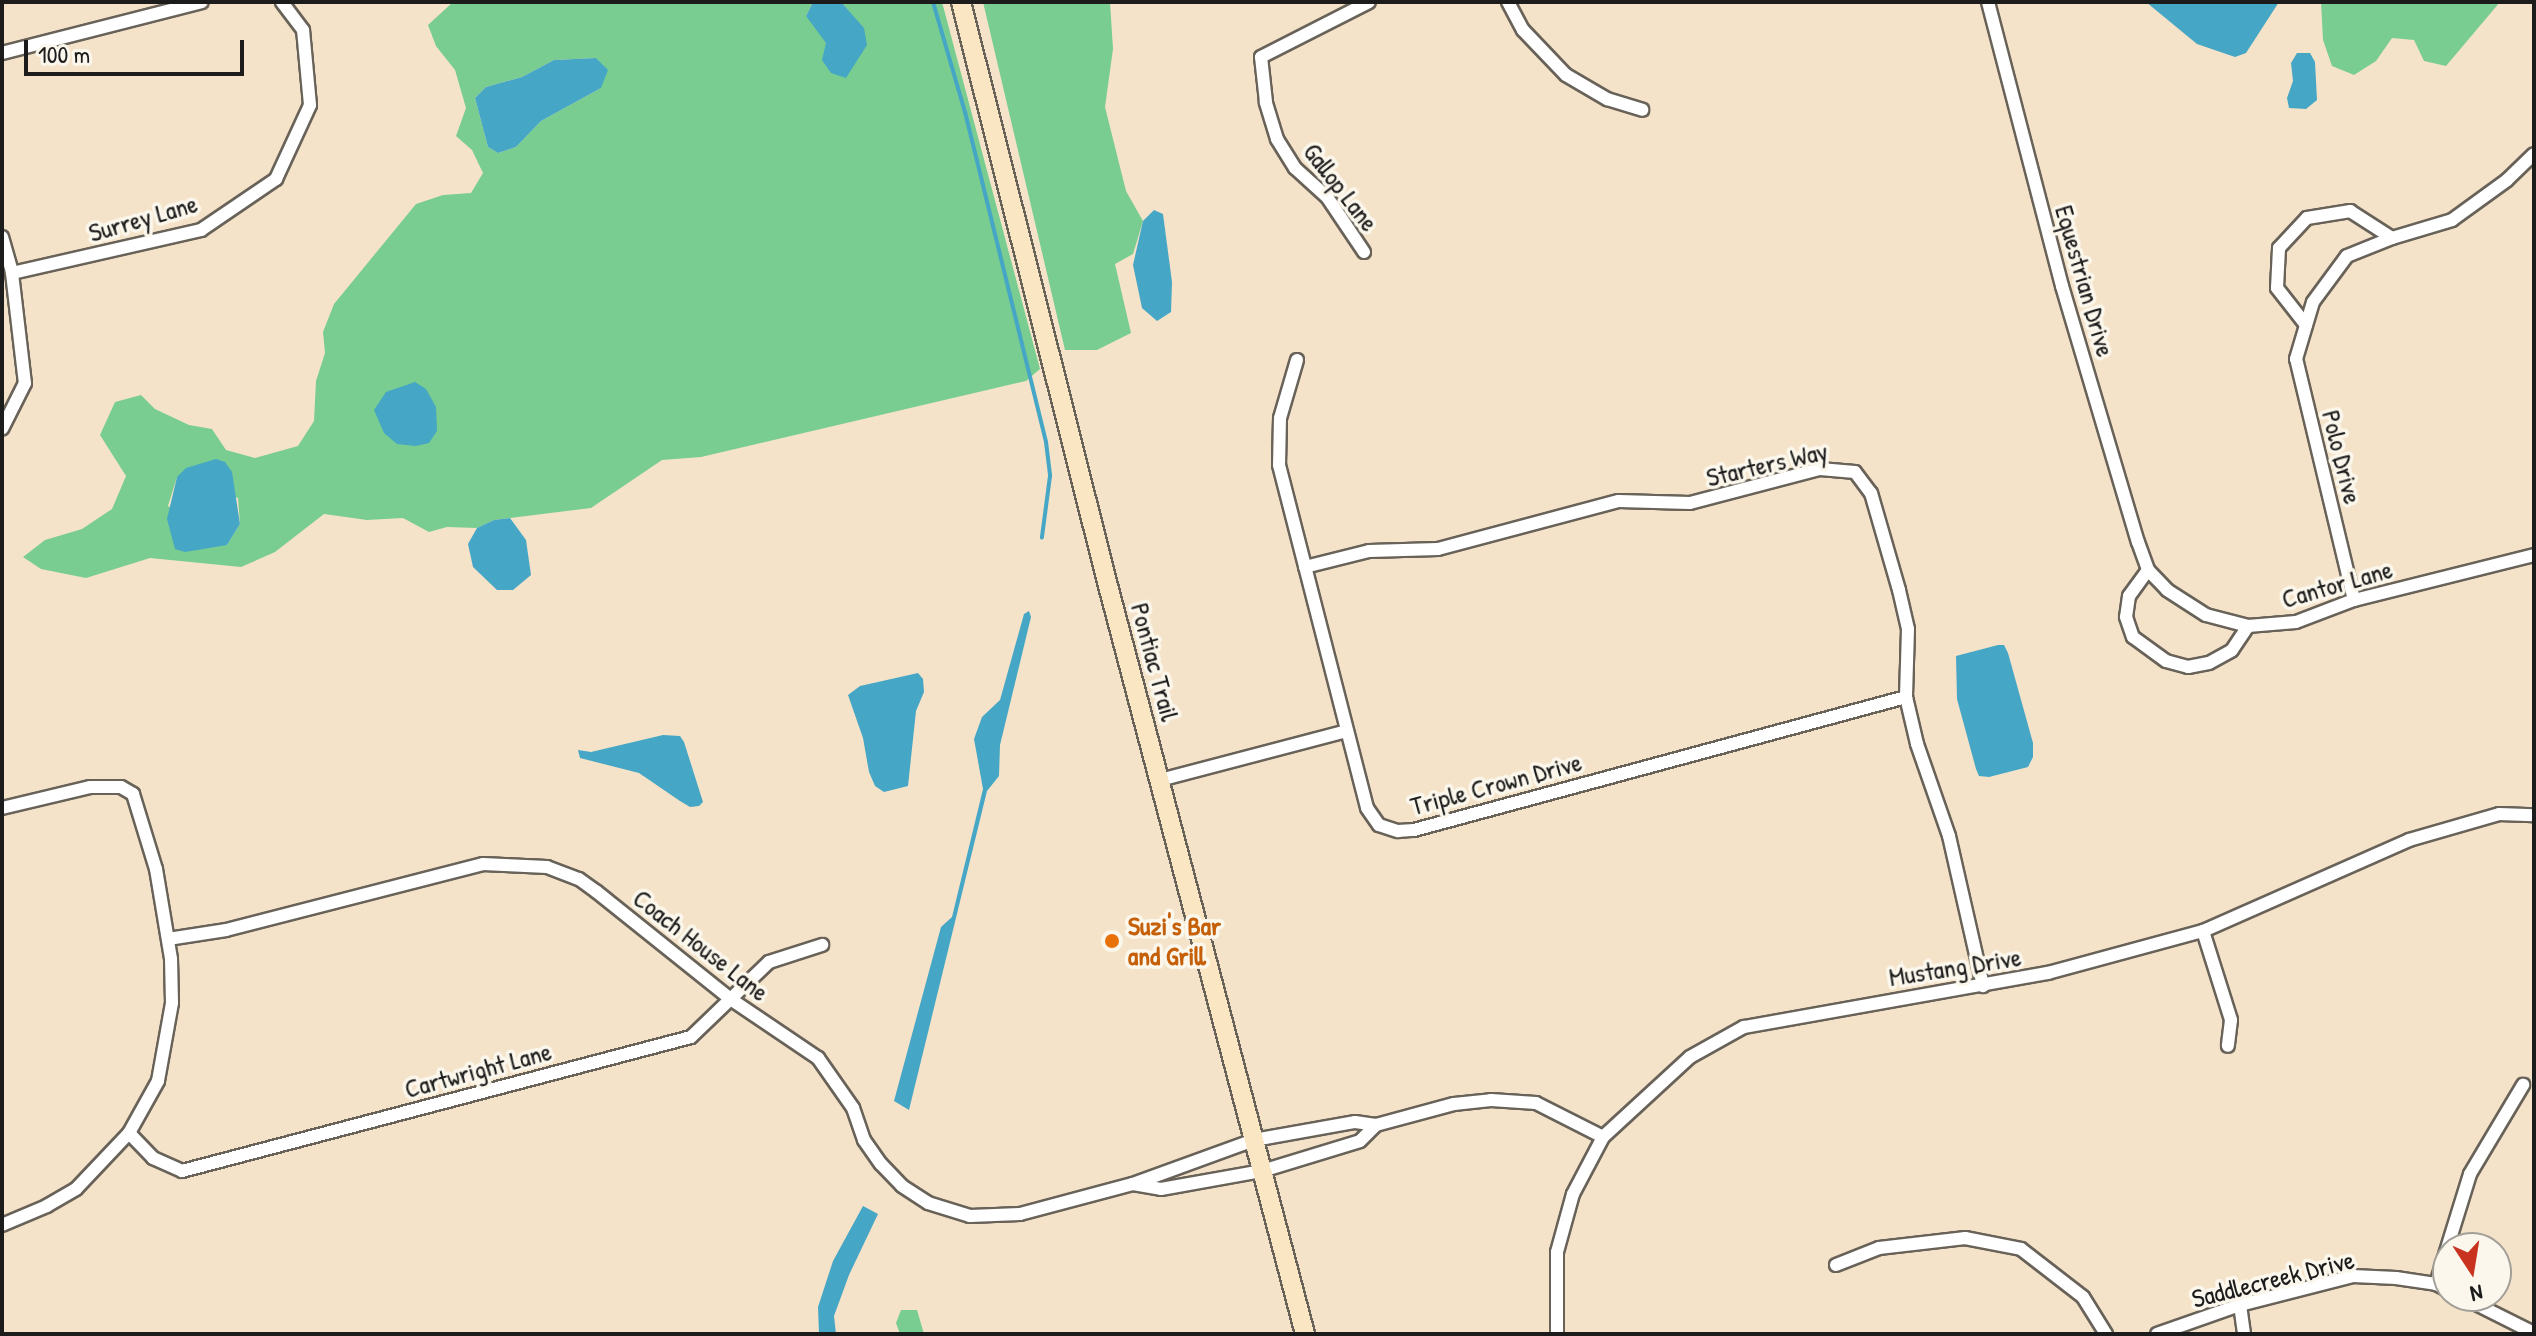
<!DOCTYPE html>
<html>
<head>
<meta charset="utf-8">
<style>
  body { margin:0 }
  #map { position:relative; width:2536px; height:1336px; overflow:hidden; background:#f5e3c9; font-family:"Patrick Hand",sans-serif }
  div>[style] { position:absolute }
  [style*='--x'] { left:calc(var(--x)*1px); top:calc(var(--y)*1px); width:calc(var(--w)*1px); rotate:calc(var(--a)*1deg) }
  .green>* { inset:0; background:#79cd91 }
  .water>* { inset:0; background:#45a6c5 }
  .stream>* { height:4px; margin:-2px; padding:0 2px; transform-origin:2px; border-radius:2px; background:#45a6c5 }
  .roads { filter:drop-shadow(2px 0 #686259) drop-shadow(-2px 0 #686259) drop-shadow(0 2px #686259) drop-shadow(0 -2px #686259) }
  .street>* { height:12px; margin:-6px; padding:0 6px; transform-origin:6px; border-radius:6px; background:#fff }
  .secondary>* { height:18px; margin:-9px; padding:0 9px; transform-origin:9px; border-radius:9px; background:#fbe6c3 }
  .dots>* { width:22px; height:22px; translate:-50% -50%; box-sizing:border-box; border:4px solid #fbf7ec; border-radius:50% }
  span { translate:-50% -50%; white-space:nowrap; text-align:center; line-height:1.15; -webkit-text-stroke:7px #fbf7ec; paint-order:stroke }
  .street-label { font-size:26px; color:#1c1c1c }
  .food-label { font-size:26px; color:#c56008; font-weight:700 }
  .left { translate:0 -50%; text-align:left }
  .frame { position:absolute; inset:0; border:4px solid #1c1c1c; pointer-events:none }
  .north { position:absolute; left:2432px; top:1232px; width:80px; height:80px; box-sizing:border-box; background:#fbf7ec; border:2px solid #a29f99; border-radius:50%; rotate:168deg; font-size:22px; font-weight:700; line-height:32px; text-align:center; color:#1c1c1c }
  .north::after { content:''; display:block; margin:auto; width:28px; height:36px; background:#c8321e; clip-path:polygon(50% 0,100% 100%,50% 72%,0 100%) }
  .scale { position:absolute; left:24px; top:40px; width:220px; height:36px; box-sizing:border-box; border:4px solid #1c1c1c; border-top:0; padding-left:10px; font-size:24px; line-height:28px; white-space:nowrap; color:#1c1c1c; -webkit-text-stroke:6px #fbf7ec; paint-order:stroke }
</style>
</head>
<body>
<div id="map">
  <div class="green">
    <i style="clip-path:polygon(evenodd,453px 2px,813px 2px,806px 16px,850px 13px,841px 2px,942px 2px,1040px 369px,1026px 381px,701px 457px,662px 460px,591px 508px,494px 520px,477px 528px,447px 527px,429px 532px,403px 518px,367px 520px,324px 514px,275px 552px,241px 567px,150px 558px,86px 578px,41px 569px,23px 557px,45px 540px,82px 529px,112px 509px,126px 476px,100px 435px,115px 402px,141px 395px,155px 409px,189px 425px,212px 429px,226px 450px,255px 458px,298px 446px,314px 421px,316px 381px,325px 353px,323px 332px,334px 304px,416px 204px,443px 195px,471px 193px,483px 173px,472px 150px,456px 136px,466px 108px,455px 70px,436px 46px,428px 25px,453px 2px,596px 58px,601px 88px,541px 121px,516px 147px,498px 153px,488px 147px,475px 98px,486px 87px,522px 77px,554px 60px,596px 58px,453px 2px,177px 477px,238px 498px,240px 524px,227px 545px,168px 506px,177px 477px)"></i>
    <i style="clip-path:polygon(983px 2px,1110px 2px,1113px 49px,1105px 107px,1126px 191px,1143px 221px,1133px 254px,1115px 264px,1131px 333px,1097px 350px,1065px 350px)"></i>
    <i style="clip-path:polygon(2321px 2px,2500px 2px,2446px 66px,2424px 61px,2414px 40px,2392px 38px,2376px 61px,2354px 75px,2332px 66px,2323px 40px)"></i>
    <i style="clip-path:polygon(901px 1310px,917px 1310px,924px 1334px,900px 1334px,896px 1323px)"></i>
  </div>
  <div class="water">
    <i style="clip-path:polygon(813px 2px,841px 2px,864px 28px,867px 45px,846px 78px,831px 73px,822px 60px,826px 43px,806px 16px)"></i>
    <i style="clip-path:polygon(2146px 2px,2279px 2px,2246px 53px,2235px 57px,2197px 44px)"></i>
    <i style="clip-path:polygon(2297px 53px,2310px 53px,2315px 62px,2317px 100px,2306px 109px,2289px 108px,2287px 98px,2293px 81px,2291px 63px)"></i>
    <i style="clip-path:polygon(596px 58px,608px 70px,601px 88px,541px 121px,516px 147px,498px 153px,488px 147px,475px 98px,486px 87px,522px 77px,554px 60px)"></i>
    <i style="clip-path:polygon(1154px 210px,1163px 214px,1172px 282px,1171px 312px,1157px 321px,1142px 308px,1133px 265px,1143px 221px)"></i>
    <i style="clip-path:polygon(415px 382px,426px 389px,436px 407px,437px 431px,429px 443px,416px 446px,397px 444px,384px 433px,374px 410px,386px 392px)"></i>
    <i style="clip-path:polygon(216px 459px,225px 462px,232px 472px,240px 524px,227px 545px,185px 552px,175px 549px,167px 519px,177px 477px,186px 468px)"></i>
    <i style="clip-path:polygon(510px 518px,526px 540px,531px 575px,513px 590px,497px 590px,473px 567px,468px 544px,477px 528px,494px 520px)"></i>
    <i style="clip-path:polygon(1029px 611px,1031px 617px,1000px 745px,999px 776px,987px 791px,909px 1110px,894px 1101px,941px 927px,952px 917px,983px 789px,974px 739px,982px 717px,1000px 700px,1024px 614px)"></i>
    <i style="clip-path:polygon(1998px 645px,2004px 645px,2008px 653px,2033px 743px,2033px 757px,2028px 767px,1989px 777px,1979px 776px,1976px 769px,1957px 699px,1956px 656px)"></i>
    <i style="clip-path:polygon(918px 673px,923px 679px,924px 692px,916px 711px,908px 786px,884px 792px,875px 786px,869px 772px,863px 738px,848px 695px,860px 686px)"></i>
    <i style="clip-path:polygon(663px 735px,680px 736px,684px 742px,703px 802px,699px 806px,690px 807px,680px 801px,639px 773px,580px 758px,578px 750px,591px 752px)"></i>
    <i style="clip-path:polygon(863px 1206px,878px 1214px,849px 1275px,834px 1316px,836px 1334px,819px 1334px,818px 1307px,833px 1261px)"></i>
  </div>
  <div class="stream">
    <i style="--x:933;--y:2;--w:115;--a:73.8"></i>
    <i style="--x:965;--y:112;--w:340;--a:76.2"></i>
    <i style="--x:1046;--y:442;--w:34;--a:83"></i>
    <i style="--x:1050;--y:476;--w:62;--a:97.5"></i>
  </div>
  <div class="roads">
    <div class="street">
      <i style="--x:1508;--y:2;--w:32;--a:62"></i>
      <i style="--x:1523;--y:30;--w:62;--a:46.3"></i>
      <i style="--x:1566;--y:75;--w:48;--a:30.3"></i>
      <i style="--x:1607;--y:99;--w:37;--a:17"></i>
      <i style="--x:1988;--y:2;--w:293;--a:75.4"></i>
      <i style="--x:2062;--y:286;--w:267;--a:73.5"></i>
      <i style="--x:2138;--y:542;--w:30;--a:70"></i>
      <i style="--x:2148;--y:570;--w:28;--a:46"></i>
      <i style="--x:2167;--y:590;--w:46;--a:32.7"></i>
      <i style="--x:2206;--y:615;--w:43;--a:14.7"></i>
      <i style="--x:2248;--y:626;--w:48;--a:-4.8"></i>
      <i style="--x:2296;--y:622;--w:62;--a:-20.8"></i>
      <i style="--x:2354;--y:600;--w:186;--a:-14"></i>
      <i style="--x:2;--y:53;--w:206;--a:-14.3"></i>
      <i style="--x:2;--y:237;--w:37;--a:74"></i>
      <i style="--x:12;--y:273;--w:111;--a:83.3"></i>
      <i style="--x:25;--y:383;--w:51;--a:116.6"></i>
      <i style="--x:1364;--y:252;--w:66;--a:-123.9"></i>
      <i style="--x:1327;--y:197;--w:43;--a:-137.8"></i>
      <i style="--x:1295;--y:168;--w:34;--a:-122"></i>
      <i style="--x:1277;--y:139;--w:39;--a:-107"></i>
      <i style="--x:1266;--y:102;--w:45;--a:-96.3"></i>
      <i style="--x:1261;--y:57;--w:121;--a:-27"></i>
      <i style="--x:12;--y:273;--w:194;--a:-12.8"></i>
      <i style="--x:201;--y:230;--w:91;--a:-34.2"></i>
      <i style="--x:276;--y:179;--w:81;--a:-65.3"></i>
      <i style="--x:310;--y:105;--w:75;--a:-95.3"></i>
      <i style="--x:303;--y:30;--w:35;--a:-127"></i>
      <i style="--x:2306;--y:325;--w:47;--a:-128.1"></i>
      <i style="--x:2277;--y:288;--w:40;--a:-87.1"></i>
      <i style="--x:2279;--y:248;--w:41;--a:-47"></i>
      <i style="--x:2307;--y:218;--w:44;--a:-9.2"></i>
      <i style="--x:2350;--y:211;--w:50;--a:32.7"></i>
      <i style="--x:1297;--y:360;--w:60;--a:106.3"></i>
      <i style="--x:1280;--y:418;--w:47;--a:91.2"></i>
      <i style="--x:1279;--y:465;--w:354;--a:75.6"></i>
      <i style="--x:1367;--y:808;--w:21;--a:55"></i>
      <i style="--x:1379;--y:825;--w:20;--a:18"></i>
      <i style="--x:1398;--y:831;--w:16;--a:-4"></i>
      <i style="--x:1414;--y:830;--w:510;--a:-15.13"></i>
      <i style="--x:1305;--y:567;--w:66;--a:-14"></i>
      <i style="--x:1369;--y:551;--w:69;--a:-1.7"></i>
      <i style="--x:1438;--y:549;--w:187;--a:-14.9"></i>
      <i style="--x:1619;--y:501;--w:71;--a:1.6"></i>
      <i style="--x:1690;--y:503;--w:134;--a:-14.7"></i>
      <i style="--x:1820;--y:469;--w:35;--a:5"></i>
      <i style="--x:1855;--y:472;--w:26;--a:53"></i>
      <i style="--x:1871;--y:493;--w:101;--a:73.9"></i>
      <i style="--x:1899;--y:590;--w:40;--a:77"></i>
      <i style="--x:1908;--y:629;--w:68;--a:91.7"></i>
      <i style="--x:1906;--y:697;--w:48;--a:76.8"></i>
      <i style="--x:1917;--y:744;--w:97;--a:70.8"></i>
      <i style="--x:1949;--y:836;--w:154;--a:77.2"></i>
      <i style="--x:2148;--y:570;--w:32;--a:126"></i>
      <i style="--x:2129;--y:596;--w:21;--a:98"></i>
      <i style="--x:2126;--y:617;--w:21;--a:71"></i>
      <i style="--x:2133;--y:637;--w:41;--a:36"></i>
      <i style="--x:2166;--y:661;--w:23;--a:15"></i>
      <i style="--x:2188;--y:667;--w:21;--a:-11"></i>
      <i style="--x:2209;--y:663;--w:26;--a:-29"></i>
      <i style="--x:2232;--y:650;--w:29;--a:-56"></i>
      <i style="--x:2354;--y:600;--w:248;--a:-103.5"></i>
      <i style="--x:2296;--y:359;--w:59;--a:-73.4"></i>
      <i style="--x:2313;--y:302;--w:57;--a:-53.5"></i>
      <i style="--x:2347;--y:256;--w:48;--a:-21.8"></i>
      <i style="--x:2392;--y:238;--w:63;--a:-16.7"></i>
      <i style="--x:2452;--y:220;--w:68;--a:-36"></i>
      <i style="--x:2507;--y:180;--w:37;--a:-44"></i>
      <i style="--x:1160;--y:780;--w:193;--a:-14.7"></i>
      <i style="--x:2;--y:808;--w:90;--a:-13.4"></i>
      <i style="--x:90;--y:787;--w:31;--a:0"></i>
      <i style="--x:121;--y:787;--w:14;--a:30"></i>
      <i style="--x:133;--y:794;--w:78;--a:73"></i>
      <i style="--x:156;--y:869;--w:91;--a:80.5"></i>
      <i style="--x:171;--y:959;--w:44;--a:88.7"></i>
      <i style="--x:172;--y:1003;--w:79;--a:100.2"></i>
      <i style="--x:158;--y:1081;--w:60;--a:119.1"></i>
      <i style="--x:129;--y:1133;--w:77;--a:133.4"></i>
      <i style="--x:76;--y:1189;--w:34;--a:150"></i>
      <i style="--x:47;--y:1206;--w:49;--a:157.1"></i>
      <i style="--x:2203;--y:931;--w:93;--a:72.5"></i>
      <i style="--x:2231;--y:1020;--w:26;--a:97"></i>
      <i style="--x:168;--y:939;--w:59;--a:-8.8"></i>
      <i style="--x:226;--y:930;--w:265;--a:-14.4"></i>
      <i style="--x:483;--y:864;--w:64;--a:2.7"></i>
      <i style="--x:547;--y:867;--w:34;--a:21"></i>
      <i style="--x:579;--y:879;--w:22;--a:36"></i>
      <i style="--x:597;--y:892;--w:173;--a:38.7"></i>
      <i style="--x:732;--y:1000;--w:104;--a:34"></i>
      <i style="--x:818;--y:1058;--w:61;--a:55"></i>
      <i style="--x:853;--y:1108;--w:34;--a:71"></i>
      <i style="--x:864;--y:1140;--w:29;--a:55"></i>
      <i style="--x:881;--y:1164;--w:30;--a:46"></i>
      <i style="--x:902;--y:1186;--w:31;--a:33"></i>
      <i style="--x:928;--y:1203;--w:44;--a:17.2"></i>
      <i style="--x:970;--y:1216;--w:50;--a:-2.3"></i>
      <i style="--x:1020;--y:1214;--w:117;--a:-14.9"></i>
      <i style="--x:1133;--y:1184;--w:129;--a:-20"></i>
      <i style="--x:1254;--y:1140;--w:103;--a:-10.1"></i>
      <i style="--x:1355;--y:1122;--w:21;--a:8"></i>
      <i style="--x:1376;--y:1125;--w:81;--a:-15.1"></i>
      <i style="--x:1454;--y:1104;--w:37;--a:-6"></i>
      <i style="--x:1491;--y:1100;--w:45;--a:3.8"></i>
      <i style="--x:1536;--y:1103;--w:75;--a:26.9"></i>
      <i style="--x:129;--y:1133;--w:35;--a:46"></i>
      <i style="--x:153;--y:1158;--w:32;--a:24"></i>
      <i style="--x:182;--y:1171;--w:526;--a:-14.75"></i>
      <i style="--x:691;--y:1037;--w:108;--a:-43.9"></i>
      <i style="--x:769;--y:962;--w:56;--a:-17.8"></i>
      <i style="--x:1133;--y:1184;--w:28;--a:10"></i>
      <i style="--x:1161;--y:1189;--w:103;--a:-10.1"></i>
      <i style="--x:1262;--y:1171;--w:102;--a:-17"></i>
      <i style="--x:1360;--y:1141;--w:23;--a:-45"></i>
      <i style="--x:1836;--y:1265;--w:46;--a:-21.6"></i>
      <i style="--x:1879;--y:1248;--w:87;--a:-6.6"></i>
      <i style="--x:1965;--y:1238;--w:57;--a:11.1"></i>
      <i style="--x:2021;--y:1249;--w:78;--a:37.7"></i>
      <i style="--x:2083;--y:1297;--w:44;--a:58.1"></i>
      <i style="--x:2436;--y:1284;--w:115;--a:-72.8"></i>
      <i style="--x:2470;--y:1174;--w:104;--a:-59.2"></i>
      <i style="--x:2460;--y:1296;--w:83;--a:26.6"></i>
      <i style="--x:2240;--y:1305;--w:29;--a:82"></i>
      <i style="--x:1557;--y:1334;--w:82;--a:-90"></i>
      <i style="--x:1557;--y:1252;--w:60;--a:-74.6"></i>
      <i style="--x:1573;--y:1194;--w:64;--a:-62.2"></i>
      <i style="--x:1603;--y:1137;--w:118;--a:-42.6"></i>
      <i style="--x:1690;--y:1057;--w:62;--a:-29.1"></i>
      <i style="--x:1744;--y:1027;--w:309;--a:-10.1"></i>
      <i style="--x:2048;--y:973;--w:161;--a:-15.2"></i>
      <i style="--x:2203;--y:931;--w:225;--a:-23.8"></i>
      <i style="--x:2409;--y:840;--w:94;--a:-16.1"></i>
      <i style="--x:2499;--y:814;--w:35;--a:2"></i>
      <i style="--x:2157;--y:1334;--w:88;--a:-19.3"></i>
      <i style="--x:2240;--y:1305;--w:117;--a:-14.4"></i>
      <i style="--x:2353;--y:1276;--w:43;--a:2.7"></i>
      <i style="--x:2396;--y:1278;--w:40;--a:8.5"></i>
      <i style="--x:2436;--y:1284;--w:13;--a:27"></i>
    </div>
    <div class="secondary">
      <i style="--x:961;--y:2;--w:594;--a:75.87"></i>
      <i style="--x:1106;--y:578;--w:782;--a:75.25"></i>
    </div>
  </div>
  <div class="dots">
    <i style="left:1112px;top:941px;background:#e8710a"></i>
  </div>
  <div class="street-label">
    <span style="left:1341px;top:187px;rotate:52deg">Gallop Lane</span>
    <span style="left:143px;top:218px;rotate:-16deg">Surrey Lane</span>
    <span style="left:2085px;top:281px;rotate:74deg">Equestrian Drive</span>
    <span style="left:2342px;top:457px;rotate:76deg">Polo Drive</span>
    <span style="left:1767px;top:464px;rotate:-13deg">Starters Way</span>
    <span style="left:2337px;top:584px;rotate:-16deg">Cantor Lane</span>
    <span style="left:1155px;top:662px;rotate:75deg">Pontiac Trail</span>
    <span style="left:1496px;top:784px;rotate:-15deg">Triple Crown Drive</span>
    <span style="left:701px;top:945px;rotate:38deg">Coach House Lane</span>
    <span style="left:1955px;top:967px;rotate:-9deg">Mustang Drive</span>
    <span style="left:478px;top:1070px;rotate:-15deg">Cartwright Lane</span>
    <span style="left:2273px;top:1279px;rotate:-14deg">Saddlecreek Drive</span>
  </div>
  <div class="food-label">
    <span class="left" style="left:1128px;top:941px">Suzi's Bar<br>and Grill</span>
  </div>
  <div class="frame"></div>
  <div class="north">N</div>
  <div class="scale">100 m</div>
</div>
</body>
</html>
